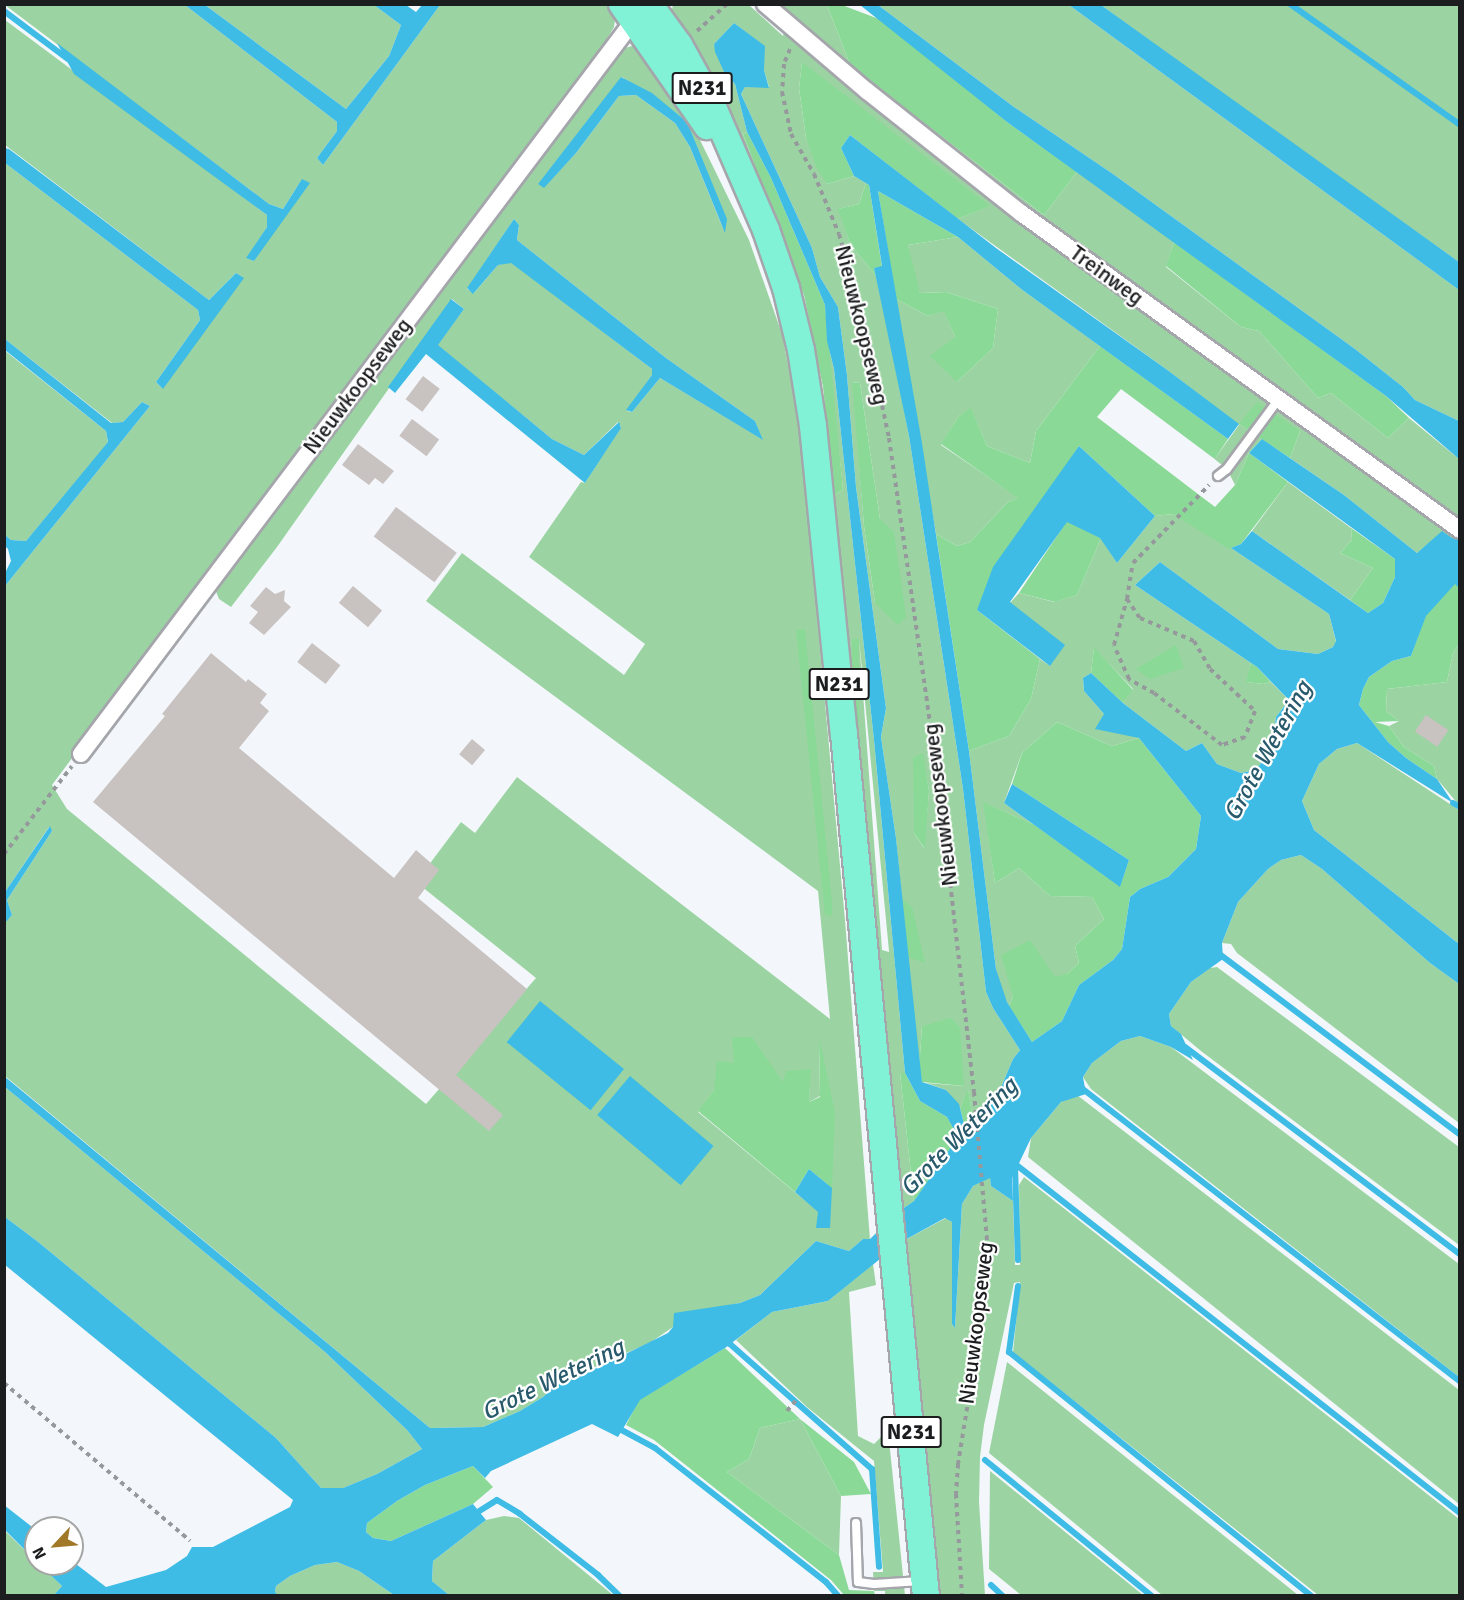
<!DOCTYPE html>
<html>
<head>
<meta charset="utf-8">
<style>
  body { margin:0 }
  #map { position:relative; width:1464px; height:1600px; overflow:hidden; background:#f3f7fb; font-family:Signika,sans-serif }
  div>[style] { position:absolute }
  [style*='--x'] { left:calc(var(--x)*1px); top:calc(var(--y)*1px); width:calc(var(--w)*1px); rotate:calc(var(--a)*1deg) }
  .green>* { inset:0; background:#9bd4a2 }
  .forest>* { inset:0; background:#8bd997; transform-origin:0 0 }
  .water>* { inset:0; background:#3ebce5; transform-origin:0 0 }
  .stream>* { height:6px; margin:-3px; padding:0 3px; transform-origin:3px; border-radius:3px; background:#3ebce5 }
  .building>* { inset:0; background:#c8c2c0; transform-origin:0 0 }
  .path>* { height:4px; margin-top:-2px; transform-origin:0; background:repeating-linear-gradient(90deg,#96999c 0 4.5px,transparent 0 9px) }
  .roads { filter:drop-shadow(2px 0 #a4a6ab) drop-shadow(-2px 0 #a4a6ab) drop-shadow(0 2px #a4a6ab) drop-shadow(0 -2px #a4a6ab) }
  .lane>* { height:8px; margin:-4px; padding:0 4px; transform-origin:4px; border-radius:4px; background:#fff }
  .street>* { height:16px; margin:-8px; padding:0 8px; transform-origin:8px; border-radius:8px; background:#fff }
  .primary>* { height:26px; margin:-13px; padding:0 13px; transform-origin:13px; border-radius:13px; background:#81f2d5 }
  span { translate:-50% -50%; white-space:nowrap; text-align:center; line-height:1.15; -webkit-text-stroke:4.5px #fff; paint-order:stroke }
  .shield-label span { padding:2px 4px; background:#fff; border:2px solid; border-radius:4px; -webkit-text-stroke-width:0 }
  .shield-label { font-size:21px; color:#1c1d1f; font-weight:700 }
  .street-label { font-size:22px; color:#1c1d1f }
  .water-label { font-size:24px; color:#285a6c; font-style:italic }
  .frame { position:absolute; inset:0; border:6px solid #1c1d1f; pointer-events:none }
  .north { position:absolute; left:24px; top:1516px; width:60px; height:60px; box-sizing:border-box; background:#fff; border:2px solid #a4a5a5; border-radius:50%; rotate:244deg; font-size:16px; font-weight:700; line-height:24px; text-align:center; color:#1c1d1f }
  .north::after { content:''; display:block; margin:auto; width:21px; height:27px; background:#a17827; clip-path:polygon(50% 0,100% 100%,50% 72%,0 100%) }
</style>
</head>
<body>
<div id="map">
  <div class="green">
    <i style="clip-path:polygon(evenodd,5px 5px,185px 5px,337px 122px,337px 131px,317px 158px,323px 165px,440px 5px,611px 5px,616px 11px,614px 27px,596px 57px,52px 785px,67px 809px,426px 1104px,536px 978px,416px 882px,461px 822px,475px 833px,517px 777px,830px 1019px,818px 891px,426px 601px,462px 553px,624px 675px,645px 644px,529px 557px,581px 482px,585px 483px,621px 427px,618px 422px,584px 455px,552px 439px,437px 345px,464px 309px,452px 299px,277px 547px,231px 607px,219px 599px,215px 589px,513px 196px,619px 50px,635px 45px,650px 52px,699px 138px,749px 240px,782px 334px,799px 420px,845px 920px,870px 1240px,863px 1239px,849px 1251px,816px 1241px,760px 1295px,740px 1303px,714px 1308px,673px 1327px,651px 1342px,559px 1383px,543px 1397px,520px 1411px,483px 1427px,430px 1428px,5px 1076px,4px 923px,12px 915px,7px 900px,52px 831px,49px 827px,5px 892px,5px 586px,150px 406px,142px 402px,123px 422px,112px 423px,5px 339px,5px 163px,198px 310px,200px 320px,156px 382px,162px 388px,243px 278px,236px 273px,209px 300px,5px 145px,5px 20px,267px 215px,267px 227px,247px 258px,254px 261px,302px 179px,283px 209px,269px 204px,5px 5px,622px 77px,687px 122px,724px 231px,690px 147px,675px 123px,636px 95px,619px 96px,576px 153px,544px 187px,539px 184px,622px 77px,5px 5px,514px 219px,519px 225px,517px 240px,666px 358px,755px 421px,762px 439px,660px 378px,632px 412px,627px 411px,652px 375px,652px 369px,511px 262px,498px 265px,474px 293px,467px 289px,514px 219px,5px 5px,819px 1040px,830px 1228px,819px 1212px,698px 1112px,734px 1063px,783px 1083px,810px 1069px,809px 1102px,820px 1096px,819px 1040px)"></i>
    <i style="clip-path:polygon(205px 5px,374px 5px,401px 25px,389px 56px,346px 109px)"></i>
    <i style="clip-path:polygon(evenodd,673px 5px,749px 5px,783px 36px,789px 14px,779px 5px,827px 5px,851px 67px,1044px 215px,1077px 172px,1174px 242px,1166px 267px,1241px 327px,1259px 331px,1318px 398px,1331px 393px,1388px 438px,1409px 418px,1459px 459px,1459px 527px,1452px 539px,1442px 532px,1417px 553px,1344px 495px,1290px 458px,1300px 431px,1239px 424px,1262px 439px,1249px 453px,1235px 485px,1227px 469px,1212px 457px,1216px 457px,1239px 425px,1166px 369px,958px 219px,989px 206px,802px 63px,799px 88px,806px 138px,827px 184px,854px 176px,866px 183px,859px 204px,839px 209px,850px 244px,876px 276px,891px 344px,909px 436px,963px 789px,986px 992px,993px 1008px,1020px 1050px,1013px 1059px,996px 1099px,983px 1107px,973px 1119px,968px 1090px,960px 1108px,946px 1090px,926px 1083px,964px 1086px,922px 1026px,919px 1069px,918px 1063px,896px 838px,881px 737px,886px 708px,856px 487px,847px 375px,838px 307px,820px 277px,812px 248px,741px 94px,745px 87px,769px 87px,764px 70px,764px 46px,734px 23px,714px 44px,725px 74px,735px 84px,747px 132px,743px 134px,776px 222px,671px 14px,673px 5px,853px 382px,860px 383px,880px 519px,875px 603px,864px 526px,853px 382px,673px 5px,922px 753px,929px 791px,924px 848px,914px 833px,922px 753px)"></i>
    <i style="clip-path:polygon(878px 5px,1069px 5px,1459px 290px,1459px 421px,1415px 400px,1403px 387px,1355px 349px,1113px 174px,1014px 107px)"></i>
    <i style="clip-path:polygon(1101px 5px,1459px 5px,1459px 262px,1243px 109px)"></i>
    <i style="clip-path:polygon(958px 237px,1021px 289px,1100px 346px,1036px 431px,1030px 463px,987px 446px,971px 409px,959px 416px,941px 445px,1019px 498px,1008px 502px,970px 542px,957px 546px,936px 534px,896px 299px,928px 316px,944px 310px,955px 337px,957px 382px,993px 348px,998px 309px,946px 292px,920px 293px,914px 278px,908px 245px)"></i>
    <i style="clip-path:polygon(evenodd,827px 341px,834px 369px,874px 740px,905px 1073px,900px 1073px,914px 1201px,898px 1212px,834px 496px,843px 489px,827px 341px,859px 639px,889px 951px,889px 952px,882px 950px,859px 639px)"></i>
    <i style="clip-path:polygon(4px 350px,106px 431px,108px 443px,26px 541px,11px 540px,5px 535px)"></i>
    <i style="clip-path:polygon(1288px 482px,1351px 528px,1352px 540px,1340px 553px,1373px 568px,1350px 600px,1252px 531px)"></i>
    <i style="clip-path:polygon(1173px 514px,1231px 548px,1329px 614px,1336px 642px,1333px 647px,1318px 654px,1278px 649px,1160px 562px,1135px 585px,1251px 663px,1247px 682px,1263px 684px,1271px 682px,1289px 700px,1276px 717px,1271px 752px,1255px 770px,1241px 773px,1217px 764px,1202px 743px,1186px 751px,1123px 703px,1133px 689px,1094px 648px,1091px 673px,1083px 678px,1084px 691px,1104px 714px,1139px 738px,1112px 746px,1057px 722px,1022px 753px,1004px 803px,1033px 824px,984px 803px,995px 883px,1019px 868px,1050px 896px,1092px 897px,1104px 919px,1075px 946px,1079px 963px,1068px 973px,1013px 996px,1009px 1006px,1000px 988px,996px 969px,969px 751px,1009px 736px,1031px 699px,1040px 659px,1050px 666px,1010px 603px,1019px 593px,1054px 602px,1077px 595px,1101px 538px,1117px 563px,1155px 516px)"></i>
    <i style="clip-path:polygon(1459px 644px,1459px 805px,1437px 779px,1434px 766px,1404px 747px,1389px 726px,1399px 721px,1386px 711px,1387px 689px,1447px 682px,1453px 653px)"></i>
    <i style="clip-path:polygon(1357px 743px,1459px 810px,1459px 944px,1314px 830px,1302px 801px,1319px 764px,1337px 749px)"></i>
    <i style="clip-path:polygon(1301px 855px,1322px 869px,1430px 963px,1459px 984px,1459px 1123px,1237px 953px,1231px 944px,1222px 943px,1238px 902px,1268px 869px,1281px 860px)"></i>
    <i style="clip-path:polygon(1217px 967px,1459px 1147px,1459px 1245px,1201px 1051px,1171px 1026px,1169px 1014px,1191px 982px,1210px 968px)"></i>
    <i style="clip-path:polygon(1140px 1036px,1171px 1047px,1459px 1264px,1459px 1377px,1091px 1089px,1083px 1077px,1092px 1063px,1121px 1041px)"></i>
    <i style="clip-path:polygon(5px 1087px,325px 1352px,407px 1430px,422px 1449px,377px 1474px,343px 1488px,321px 1488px,276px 1438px,37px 1241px,5px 1217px)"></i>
    <i style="clip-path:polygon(1077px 1095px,1459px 1390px,1459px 1504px,1028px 1157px,1031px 1138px,1061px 1102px)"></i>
    <i style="clip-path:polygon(990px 1177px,991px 1186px,1013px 1201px,1015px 1265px,1020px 1265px,1019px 1185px,1024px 1177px,1459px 1519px,1459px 1595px,1318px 1595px,1013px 1352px,1020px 1282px,1014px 1283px,984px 1425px,980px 1457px,979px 1502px,985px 1595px,937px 1595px,901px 1242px,946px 1218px,952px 1222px,952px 1324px,955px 1328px,962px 1204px,973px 1186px)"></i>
    <i style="clip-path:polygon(873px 1264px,876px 1285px,849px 1292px,858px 1436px,874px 1444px,888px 1430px,905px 1595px,885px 1595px,885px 1591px,874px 1591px,873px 1572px,883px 1572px,874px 1461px,807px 1407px,736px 1340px,772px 1312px,828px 1301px)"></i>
    <i style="clip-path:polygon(1007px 1362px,1298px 1595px,1162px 1595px,989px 1453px)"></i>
    <i style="clip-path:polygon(800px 1419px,841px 1496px,839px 1555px,727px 1472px,749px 1459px,760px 1428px)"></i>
    <i style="clip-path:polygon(990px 1471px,1143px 1595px,1021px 1595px,989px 1569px)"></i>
    <i style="clip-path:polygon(504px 1516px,519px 1518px,613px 1595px,449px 1595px,432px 1581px,433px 1561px,486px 1520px)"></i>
    <i style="clip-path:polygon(4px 1530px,36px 1561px,36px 1564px,39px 1564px,62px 1586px,54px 1595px,5px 1595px)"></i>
    <i style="clip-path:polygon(337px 1562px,359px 1571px,394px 1595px,278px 1596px,275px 1592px,276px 1586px,290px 1576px,315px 1565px)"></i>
  </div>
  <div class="forest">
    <i style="clip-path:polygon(827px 5px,842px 5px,884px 21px,1007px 122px,1077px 172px,1044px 215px,851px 67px)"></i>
    <i style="clip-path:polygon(802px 62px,990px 206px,958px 219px,850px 135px,841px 148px,854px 176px,827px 184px,816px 166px,806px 138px,799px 88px)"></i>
    <i style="clip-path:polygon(747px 132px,771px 178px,825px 305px,843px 489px,834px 496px,823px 387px,804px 295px,743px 134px)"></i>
    <i style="clip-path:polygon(866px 183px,869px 185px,882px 267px,874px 268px,876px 276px,850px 244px,838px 209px,859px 204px)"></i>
    <i style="clip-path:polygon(878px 191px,958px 237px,908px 245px,920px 293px,946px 292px,998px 309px,993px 348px,957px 382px,930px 356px,955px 337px,944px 311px,928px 316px,896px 299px)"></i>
    <i style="clip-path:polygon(1174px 242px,1386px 396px,1409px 418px,1388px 438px,1331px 393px,1318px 398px,1259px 331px,1241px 327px,1166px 266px)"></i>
    <i style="clip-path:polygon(1100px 346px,1228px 439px,1216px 457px,1212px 457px,1121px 389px,1097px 417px,1215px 507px,1235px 485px,1249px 453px,1288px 482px,1241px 544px,1229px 549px,1173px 514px,1155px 516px,1079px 446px,977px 610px,1040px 659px,1031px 699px,1009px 736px,969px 751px,936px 534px,957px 546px,970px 542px,1008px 502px,1018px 498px,941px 444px,959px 416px,971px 408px,987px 446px,1030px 463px,1036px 431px)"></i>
    <i style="clip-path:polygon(852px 382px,860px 383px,880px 519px,894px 532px,906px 617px,898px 625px,875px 603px,864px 526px)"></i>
    <i style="clip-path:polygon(1257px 402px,1300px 431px,1290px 458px,1239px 424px)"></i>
    <i style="clip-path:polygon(1067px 521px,1101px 538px,1077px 595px,1055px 602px,1019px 593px)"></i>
    <i style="clip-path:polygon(1351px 528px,1395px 559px,1395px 577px,1383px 603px,1368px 613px,1350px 600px,1373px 568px,1340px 553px,1352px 540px)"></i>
    <i style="clip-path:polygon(1455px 583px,1459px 588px,1459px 644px,1453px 653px,1447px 682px,1387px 689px,1386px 711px,1399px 721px,1375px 722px,1389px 726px,1404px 747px,1434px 766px,1437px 779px,1406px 758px,1388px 742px,1359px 705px,1363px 689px,1369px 677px,1392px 661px,1411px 656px,1425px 616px)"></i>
    <i style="clip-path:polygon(805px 629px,832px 903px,832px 916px,825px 915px,796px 630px)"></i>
    <i style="left:852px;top:639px;width:7px;height:313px"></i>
    <i style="clip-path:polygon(1176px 645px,1184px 668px,1150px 679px,1136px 669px)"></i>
    <i style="clip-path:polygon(1094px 647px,1133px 690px,1123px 703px,1091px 673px)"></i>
    <i style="clip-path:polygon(1251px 663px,1257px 667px,1271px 682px,1263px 684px,1246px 682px)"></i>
    <i style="clip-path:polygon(1057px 722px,1112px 746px,1139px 738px,1201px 816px,1196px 849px,1168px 877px,1140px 889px,1130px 897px,1122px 949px,1113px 960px,1079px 985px,1062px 1021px,1032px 1042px,1009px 1006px,1013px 996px,1001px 955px,1030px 940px,1055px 977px,1068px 973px,1079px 963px,1075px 946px,1104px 919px,1092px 897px,1050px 896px,1019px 868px,995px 883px,983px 802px,1033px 824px,1120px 886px,1129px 860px,1012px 784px,1022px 753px)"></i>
    <i style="clip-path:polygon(923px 753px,929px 791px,925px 849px,914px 833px,913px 758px)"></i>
    <i style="clip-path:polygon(902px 899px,912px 907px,925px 963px,908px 957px)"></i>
    <i style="clip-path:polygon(951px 1018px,960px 1027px,964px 1086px,922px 1082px,919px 1069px,922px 1026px)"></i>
    <i style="clip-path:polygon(819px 1036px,835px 1113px,832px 1188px,809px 1169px,795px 1192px,698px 1111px,714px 1090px,717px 1061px,734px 1063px,732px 1037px,752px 1037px,783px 1082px,786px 1071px,811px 1069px,809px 1102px,820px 1097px)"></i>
    <i style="clip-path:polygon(900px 1073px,905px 1073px,920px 1101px,947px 1117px,959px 1138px,914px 1201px)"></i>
    <i style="clip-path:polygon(968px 1089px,973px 1119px,965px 1128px,960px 1108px)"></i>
    <i style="clip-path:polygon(725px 1348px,800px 1419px,854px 1462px,871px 1494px,841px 1496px,800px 1419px,760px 1428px,749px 1459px,727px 1472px,839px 1555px,849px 1590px,874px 1591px,875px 1595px,844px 1595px,831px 1580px,654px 1440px,626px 1425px,639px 1400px)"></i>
    <i style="clip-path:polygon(473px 1466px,493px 1487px,473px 1504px,391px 1541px,373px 1538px,366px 1532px,367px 1523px,397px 1501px,425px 1485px)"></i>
  </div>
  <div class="water">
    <i style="clip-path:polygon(185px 5px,205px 5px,346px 109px,389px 56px,401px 25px,374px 5px,406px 5px,416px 12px,422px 5px,440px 5px,323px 165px,317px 158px,337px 131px,337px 122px)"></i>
    <i style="clip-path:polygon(860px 5px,878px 5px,1014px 107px,1113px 174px,1355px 349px,1403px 387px,1415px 400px,1459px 421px,1459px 459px,1386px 396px,1007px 122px)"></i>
    <i style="clip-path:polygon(1069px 5px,1101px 5px,1459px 262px,1459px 290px)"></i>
    <i style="clip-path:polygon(734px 23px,765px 46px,764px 70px,769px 88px,745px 87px,741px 94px,812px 248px,820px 277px,838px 307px,847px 375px,856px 487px,886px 708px,881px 737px,896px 838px,922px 1082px,946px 1090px,959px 1104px,965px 1128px,983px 1107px,996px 1099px,1013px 1059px,1020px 1050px,993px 1008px,986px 992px,963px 789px,909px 436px,874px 268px,882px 266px,869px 185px,854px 176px,841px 148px,850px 135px,996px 248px,1166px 369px,1239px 424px,1228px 439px,1021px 289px,958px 237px,878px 191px,922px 443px,969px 751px,996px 969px,1007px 1002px,1032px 1042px,1062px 1021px,1079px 985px,1113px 960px,1122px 949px,1130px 897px,1140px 889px,1168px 877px,1196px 849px,1201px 816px,1139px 738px,1095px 729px,1104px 714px,1084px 691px,1083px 678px,1091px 673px,1123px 703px,1186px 751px,1202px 743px,1217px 764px,1241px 773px,1255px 770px,1271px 752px,1276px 717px,1289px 700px,1257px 667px,1135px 585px,1160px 562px,1278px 649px,1318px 654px,1333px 647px,1336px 641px,1329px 614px,1231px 548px,1241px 544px,1252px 531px,1368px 613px,1383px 603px,1395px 577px,1395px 559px,1249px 453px,1262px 439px,1344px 495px,1417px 553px,1442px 531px,1452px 538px,1459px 527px,1459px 588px,1455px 584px,1426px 616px,1411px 656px,1392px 661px,1369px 677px,1363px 689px,1359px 705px,1388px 742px,1406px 758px,1437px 779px,1453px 803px,1357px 743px,1337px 749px,1319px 764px,1302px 801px,1314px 830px,1459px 944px,1459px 984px,1430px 963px,1322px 869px,1301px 855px,1281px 860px,1268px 869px,1238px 902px,1222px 943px,1223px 959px,1191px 982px,1169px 1014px,1171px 1026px,1181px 1034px,1193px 1060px,1171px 1047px,1140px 1036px,1121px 1041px,1092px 1063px,1083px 1077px,1086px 1094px,1061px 1102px,1031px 1138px,1012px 1178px,1013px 1201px,991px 1186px,990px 1178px,973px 1186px,962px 1204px,955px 1328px,952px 1324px,952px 1222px,945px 1218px,901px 1242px,828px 1301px,772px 1312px,725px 1348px,640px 1400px,618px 1437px,592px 1424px,491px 1471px,485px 1478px,473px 1466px,425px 1485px,397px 1501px,367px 1523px,366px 1532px,373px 1538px,391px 1541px,473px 1504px,486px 1520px,433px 1561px,432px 1581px,449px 1595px,394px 1595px,359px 1571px,337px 1562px,315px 1565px,290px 1576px,276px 1586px,275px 1592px,278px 1595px,54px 1595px,62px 1586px,39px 1564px,72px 1564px,72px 1561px,106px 1587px,166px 1570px,187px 1556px,192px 1547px,213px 1547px,290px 1507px,293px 1500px,5px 1265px,5px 1217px,37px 1241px,276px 1438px,321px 1488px,343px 1488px,377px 1474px,422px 1449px,407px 1430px,325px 1352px,5px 1087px,4px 1076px,430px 1428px,483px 1427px,520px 1411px,543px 1397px,559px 1383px,597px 1368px,668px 1333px,673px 1327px,674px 1313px,740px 1303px,760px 1295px,816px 1241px,849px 1251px,863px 1239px,870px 1239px,898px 1212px,914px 1201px,958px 1137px,947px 1117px,920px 1101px,905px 1073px,874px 740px,834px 369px,827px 341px,825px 305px,771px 178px,747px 132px,735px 84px,725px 74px,715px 52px,714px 44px)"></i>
    <i style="clip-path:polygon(57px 43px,269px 204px,283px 209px,302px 179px,310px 183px,254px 261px,246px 258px,267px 227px,267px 215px,74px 74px)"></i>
    <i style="clip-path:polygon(621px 77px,652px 93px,687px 122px,727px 219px,725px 233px,690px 147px,675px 123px,636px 95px,619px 96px,576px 153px,544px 188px,538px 184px)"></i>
    <i style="clip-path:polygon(5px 148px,9px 149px,209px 300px,236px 273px,244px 278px,163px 389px,156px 382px,200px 320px,198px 310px,5px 163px)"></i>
    <i style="clip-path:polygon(514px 219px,519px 225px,517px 240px,666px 358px,755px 421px,763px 440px,660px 378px,632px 412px,626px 410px,652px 375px,652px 369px,511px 263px,498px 265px,473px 294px,467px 288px)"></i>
    <i style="clip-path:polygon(451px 299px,464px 309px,438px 345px,552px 439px,584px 455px,619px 422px,621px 428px,585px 483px,426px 354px,395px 393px,388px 387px)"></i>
    <i style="clip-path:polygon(5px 339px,111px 423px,123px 422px,142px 402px,150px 406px,5px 586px,5px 573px,11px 561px,8px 549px,5px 546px,5px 535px,11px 540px,26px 541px,108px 442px,106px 431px,5px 350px)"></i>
    <i style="clip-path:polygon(1079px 446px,1155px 516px,1117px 563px,1100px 538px,1067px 522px,1010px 602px,1065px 645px,1050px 666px,977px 610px,993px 567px)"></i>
    <i style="clip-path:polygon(1012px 784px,1129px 860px,1120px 887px,1004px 803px)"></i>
    <i style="clip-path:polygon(50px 826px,52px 831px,7px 900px,12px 915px,5px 923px,5px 892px)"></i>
    <i style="left:540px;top:1001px;width:108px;height:53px;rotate:39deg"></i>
    <i style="left:630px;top:1076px;width:109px;height:51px;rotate:40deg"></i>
    <i style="clip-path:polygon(809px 1169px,832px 1188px,830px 1228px,816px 1228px,818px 1212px,795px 1192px)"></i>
    <i style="clip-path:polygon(4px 1505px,36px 1530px,36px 1561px,5px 1530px)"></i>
  </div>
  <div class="stream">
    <i style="--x:1290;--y:4;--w:209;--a:35.4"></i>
    <i style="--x:4;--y:11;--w:80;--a:36.9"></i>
    <i style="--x:1453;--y:803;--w:8;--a:30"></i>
    <i style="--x:1218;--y:953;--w:303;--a:36.9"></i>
    <i style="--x:1185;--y:1047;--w:344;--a:37"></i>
    <i style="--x:1079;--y:1086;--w:482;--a:37.8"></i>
    <i style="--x:1014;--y:1163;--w:567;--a:38.12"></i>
    <i style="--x:1015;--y:1166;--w:94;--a:88.2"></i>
    <i style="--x:1018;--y:1286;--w:67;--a:97.8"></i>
    <i style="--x:1009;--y:1352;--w:388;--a:38.9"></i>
    <i style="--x:725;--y:1342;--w:5;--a:22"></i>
    <i style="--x:730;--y:1344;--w:189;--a:41.4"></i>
    <i style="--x:872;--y:1469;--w:98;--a:85.9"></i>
    <i style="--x:616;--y:1427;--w:44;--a:28.3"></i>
    <i style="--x:655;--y:1448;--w:217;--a:38.1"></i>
    <i style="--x:826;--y:1582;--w:18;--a:49"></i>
    <i style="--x:985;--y:1460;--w:215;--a:39.2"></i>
    <i style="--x:473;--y:1515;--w:28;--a:-32"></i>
    <i style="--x:497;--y:1500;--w:27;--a:31"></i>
    <i style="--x:520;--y:1514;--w:99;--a:38"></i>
    <i style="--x:598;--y:1575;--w:30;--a:44"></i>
    <i style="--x:991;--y:1585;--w:16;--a:43"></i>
  </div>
  <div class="building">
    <i style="left:423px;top:376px;width:21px;height:29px;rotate:37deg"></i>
    <i style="left:412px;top:419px;width:34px;height:21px;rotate:37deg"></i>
    <i style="clip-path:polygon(358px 444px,394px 471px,383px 484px,375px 478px,369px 485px,342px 465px)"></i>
    <i style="left:396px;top:507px;width:76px;height:37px;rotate:37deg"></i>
    <i style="left:353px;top:586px;width:38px;height:22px;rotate:40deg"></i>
    <i style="clip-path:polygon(266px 587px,275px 594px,285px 590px,284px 601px,291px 607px,264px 635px,249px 623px,258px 612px,250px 606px)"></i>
    <i style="left:312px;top:643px;width:36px;height:24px;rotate:38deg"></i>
    <i style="clip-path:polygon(211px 653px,246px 682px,248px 679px,267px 694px,260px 703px,269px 711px,239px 748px,394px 878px,416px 850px,439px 870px,418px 898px,527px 989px,456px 1075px,503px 1115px,489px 1131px,93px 802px,165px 716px,162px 714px)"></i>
    <i style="left:1426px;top:715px;width:27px;height:20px;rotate:34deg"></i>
    <i style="left:472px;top:739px;width:17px;height:20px;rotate:40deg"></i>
  </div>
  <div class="path">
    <i style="--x:697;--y:31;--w:40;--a:-42"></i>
    <i style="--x:790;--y:49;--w:16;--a:112"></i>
    <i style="--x:784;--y:64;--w:28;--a:94"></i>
    <i style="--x:782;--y:92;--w:43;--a:77.9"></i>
    <i style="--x:791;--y:134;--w:46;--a:60.1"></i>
    <i style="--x:814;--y:174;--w:65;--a:67.4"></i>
    <i style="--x:839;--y:234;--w:105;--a:74.5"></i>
    <i style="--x:867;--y:335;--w:105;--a:77.9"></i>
    <i style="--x:889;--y:438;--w:342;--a:81.8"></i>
    <i style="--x:938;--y:776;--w:318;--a:83.5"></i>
    <i style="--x:974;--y:1092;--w:160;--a:85"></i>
    <i style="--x:988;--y:1251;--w:76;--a:96"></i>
    <i style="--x:980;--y:1327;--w:139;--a:99.1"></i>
    <i style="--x:958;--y:1464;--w:30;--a:94"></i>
    <i style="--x:956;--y:1494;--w:102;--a:86.6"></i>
    <i style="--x:1127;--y:599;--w:23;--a:56"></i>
    <i style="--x:1140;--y:618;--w:59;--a:23.1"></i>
    <i style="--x:1194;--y:641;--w:32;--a:60"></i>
    <i style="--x:1210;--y:669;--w:62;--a:43"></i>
    <i style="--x:1255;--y:711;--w:28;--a:111"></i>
    <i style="--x:1245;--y:737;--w:24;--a:161"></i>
    <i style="--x:1222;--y:745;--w:86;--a:-142.6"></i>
    <i style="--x:1154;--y:693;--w:29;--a:-151"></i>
    <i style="--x:1129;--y:679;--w:37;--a:-114"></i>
    <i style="--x:1114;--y:645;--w:48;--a:-74.2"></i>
    <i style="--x:1127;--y:599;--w:36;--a:-81"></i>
    <i style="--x:1133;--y:563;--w:109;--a:-45.7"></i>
    <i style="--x:4;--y:854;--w:111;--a:-52.3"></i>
    <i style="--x:4;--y:1383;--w:244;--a:40.3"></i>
    <i style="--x:787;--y:1411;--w:17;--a:-50"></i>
  </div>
  <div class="roads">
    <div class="lane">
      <i style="--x:1218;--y:476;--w:11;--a:-38"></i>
      <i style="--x:1227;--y:469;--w:86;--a:-53.5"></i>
      <i style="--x:856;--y:1523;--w:59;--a:88.1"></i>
      <i style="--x:858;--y:1582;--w:16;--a:7"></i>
      <i style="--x:874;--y:1584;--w:47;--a:-3.7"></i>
    </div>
    <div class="street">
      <i style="--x:765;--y:4;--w:134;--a:40.5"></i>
      <i style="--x:867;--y:91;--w:196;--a:38.4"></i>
      <i style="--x:1021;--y:213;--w:541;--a:35.83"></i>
      <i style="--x:81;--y:754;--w:919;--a:-53.01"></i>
      <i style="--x:634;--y:20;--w:7;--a:-34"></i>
    </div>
    <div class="primary">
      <i style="--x:622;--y:4;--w:149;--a:55.1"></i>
      <i style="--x:649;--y:4;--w:51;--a:53.8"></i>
      <i style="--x:679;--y:45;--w:68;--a:61.2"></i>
      <i style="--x:712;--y:105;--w:136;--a:66.6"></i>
      <i style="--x:766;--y:230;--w:61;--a:71"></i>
      <i style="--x:786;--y:288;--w:64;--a:76.4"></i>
      <i style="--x:801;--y:350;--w:77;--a:81"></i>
      <i style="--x:813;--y:426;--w:310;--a:84.3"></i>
      <i style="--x:844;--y:734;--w:866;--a:84.57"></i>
    </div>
  </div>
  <div class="shield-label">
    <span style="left:702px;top:88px">N231</span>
    <span style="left:839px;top:684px">N231</span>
    <span style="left:911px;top:1432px">N231</span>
  </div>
  <div class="street-label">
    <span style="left:1107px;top:275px;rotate:36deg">Treinweg</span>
    <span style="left:862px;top:325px;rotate:76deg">Nieuwkoopseweg</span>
    <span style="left:357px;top:386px;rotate:-53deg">Nieuwkoopseweg</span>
    <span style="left:940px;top:805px;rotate:-97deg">Nieuwkoopseweg</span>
    <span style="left:976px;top:1323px;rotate:-83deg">Nieuwkoopseweg</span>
  </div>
  <div class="water-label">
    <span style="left:1268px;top:751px;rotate:-61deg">Grote Wetering</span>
    <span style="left:959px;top:1137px;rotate:-45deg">Grote Wetering</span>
    <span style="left:553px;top:1380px;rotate:-26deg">Grote Wetering</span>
  </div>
  <div class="frame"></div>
  <div class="north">N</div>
</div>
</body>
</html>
